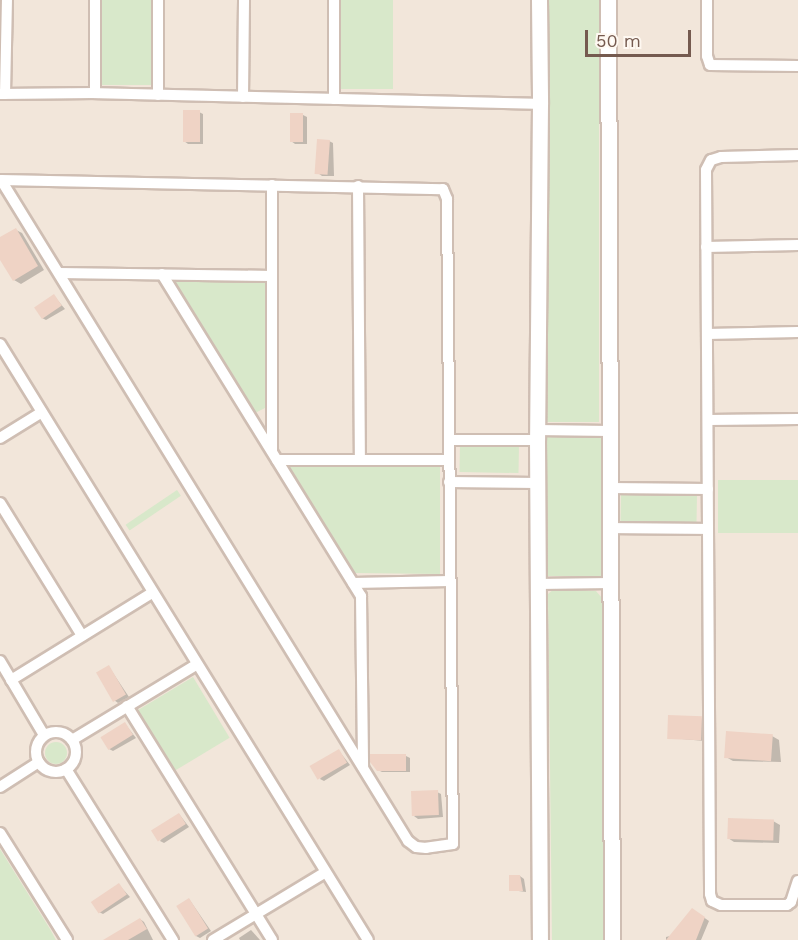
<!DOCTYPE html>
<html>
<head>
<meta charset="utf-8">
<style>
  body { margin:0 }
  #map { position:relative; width:798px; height:940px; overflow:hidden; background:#fbf4eb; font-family:"Work Sans",sans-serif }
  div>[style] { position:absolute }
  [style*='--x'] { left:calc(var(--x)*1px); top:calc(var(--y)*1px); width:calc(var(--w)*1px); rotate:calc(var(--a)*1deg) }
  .residential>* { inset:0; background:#f2e6da; transform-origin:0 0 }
  .green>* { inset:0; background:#d8e8ca; transform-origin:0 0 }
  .round { border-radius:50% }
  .shadow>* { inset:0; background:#0003 }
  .building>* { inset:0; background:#efd3c5; transform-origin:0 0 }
  .roads { filter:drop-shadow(2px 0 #cfbeb3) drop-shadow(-2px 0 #cfbeb3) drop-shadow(0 2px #cfbeb3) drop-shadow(0 -2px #cfbeb3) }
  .street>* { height:10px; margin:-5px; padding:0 5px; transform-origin:5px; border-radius:5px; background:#fff }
  .street>.ring { margin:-5px; padding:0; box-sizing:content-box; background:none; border:10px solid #fff; border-radius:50% }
  .secondary>* { height:15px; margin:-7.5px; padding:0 7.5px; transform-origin:7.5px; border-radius:7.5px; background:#fff }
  span { translate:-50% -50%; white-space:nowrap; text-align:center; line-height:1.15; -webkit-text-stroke:5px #fef8f1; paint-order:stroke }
  .scale { position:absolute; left:585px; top:30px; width:106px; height:27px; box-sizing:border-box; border:3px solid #755a4f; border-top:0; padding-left:8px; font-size:18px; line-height:21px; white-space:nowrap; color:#755a4f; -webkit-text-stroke:4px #fef8f1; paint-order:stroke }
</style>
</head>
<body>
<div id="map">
  <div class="residential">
    <i style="left:0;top:0;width:798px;height:940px"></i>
  </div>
  <div class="green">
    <i style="left:102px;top:0;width:49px;height:85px"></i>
    <i style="left:338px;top:0;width:55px;height:89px"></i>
    <i style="left:545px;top:0;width:54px;height:422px"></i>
    <i style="clip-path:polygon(172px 280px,265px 283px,265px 408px,255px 413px)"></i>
    <i style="left:546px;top:437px;width:55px;height:139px"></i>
    <i style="left:460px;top:444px;width:59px;height:28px;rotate:1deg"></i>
    <i style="clip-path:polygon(288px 467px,440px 467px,440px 574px,354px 573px)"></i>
    <i style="left:798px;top:480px;width:53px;height:80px;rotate:90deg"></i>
    <i style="left:177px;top:490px;width:7px;height:62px;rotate:56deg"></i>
    <i style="left:621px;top:494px;width:76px;height:29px;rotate:1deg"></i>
    <i style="clip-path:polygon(554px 589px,596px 591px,602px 598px,604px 940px,552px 940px,548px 594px)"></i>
    <i style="left:193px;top:677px;width:71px;height:66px;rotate:59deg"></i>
    <i class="round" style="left:45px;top:742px;width:22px;height:22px"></i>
    <i style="clip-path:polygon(0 849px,50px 929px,56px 940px,0 940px)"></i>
  </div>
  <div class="shadow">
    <i style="clip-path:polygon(199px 112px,203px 114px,203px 144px,188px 144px,184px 141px)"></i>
    <i style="clip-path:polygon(303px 115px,307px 117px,307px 144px,295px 144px,291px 141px)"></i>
    <i style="clip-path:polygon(329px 141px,333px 143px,334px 176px,322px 176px,318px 173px)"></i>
    <i style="clip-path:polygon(16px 230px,22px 233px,44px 270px,21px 284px,14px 280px,0 257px,0 239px)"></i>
    <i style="clip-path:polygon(54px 296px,65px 309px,46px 320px,42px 318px)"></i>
    <i style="clip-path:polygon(109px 667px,129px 697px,118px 703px,114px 700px)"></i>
    <i style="clip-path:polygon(701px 718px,705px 720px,705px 741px,670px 738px)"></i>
    <i style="clip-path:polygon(125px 724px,136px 738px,113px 751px,109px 749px)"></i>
    <i style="clip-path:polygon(772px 736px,779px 740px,781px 762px,733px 761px,726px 757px)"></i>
    <i style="clip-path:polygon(339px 751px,350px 765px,324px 781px,320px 779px)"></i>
    <i style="clip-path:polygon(406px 756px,410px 758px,410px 772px,382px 772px,378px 770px)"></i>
    <i style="clip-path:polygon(437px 792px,441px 794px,443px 817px,418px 819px,414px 816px)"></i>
    <i style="clip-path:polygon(179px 814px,189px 827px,164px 843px,160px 841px)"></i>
    <i style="clip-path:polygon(773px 821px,780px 825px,779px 843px,734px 842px,728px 838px)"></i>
    <i style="clip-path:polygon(520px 876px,524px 879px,526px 892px,511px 890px)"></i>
    <i style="clip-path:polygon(119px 885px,130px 897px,103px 914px,99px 912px)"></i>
    <i style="clip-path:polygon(189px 899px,211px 931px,200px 938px,196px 936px)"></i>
    <i style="clip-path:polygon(696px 912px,709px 921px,701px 940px,666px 940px,666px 937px,670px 936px)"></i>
    <i style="clip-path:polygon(140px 919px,144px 922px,153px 940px,116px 940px)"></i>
    <i style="clip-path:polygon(251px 930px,260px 940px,240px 940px,239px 938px)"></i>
  </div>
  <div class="building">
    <i style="left:183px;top:110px;width:17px;height:32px"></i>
    <i style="left:290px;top:113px;width:13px;height:29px"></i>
    <i style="left:317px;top:139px;width:13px;height:35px;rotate:4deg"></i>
    <i style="clip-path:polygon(16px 228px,38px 266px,13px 281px,0 260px,0 237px)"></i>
    <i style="left:54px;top:294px;width:14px;height:24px;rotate:56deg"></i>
    <i style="left:109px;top:665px;width:34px;height:15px;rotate:60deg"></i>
    <i style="left:668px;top:715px;width:34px;height:24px;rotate:2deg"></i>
    <i style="left:125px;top:722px;width:15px;height:29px;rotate:58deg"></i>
    <i style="left:726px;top:731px;width:47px;height:27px;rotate:4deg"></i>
    <i style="left:339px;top:749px;width:16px;height:34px;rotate:60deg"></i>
    <i style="clip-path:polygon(370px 754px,406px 754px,406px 771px,377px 771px,370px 762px)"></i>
    <i style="left:438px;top:790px;width:25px;height:27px;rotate:88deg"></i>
    <i style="left:179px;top:813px;width:13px;height:33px;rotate:58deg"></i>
    <i style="left:728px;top:818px;width:46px;height:21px;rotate:2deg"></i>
    <i style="clip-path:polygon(509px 875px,520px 875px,523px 891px,509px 891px)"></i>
    <i style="left:119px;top:883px;width:14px;height:34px;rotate:56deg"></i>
    <i style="left:189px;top:898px;width:36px;height:15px;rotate:58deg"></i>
    <i style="clip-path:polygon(692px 908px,705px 917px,696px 940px,666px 940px)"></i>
    <i style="clip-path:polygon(140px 918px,147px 929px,128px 940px,103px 940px)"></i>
  </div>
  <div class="roads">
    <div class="street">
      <i style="--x:707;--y:0;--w:56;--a:90"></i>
      <i style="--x:707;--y:56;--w:9;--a:72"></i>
      <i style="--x:710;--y:65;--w:88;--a:0.7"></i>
      <i style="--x:95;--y:93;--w:93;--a:-90"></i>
      <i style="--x:0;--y:94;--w:95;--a:-0.6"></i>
      <i style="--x:95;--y:93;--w:445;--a:1.4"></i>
      <i style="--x:5;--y:94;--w:94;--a:-88.8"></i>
      <i style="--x:158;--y:95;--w:95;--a:-90"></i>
      <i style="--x:243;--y:97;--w:97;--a:-89.4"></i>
      <i style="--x:334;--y:99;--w:99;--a:-90"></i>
      <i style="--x:798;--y:155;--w:77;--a:178.5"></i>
      <i style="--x:721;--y:157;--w:10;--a:163"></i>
      <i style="--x:711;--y:160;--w:11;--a:117"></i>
      <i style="--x:706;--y:170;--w:724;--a:89.68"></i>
      <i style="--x:710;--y:894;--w:7;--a:74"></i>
      <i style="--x:712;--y:901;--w:10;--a:24"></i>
      <i style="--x:721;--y:905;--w:66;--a:0"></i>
      <i style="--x:787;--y:905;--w:5;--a:-37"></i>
      <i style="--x:791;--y:902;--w:22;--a:-72"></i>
      <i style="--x:1;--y:180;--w:442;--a:1.2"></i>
      <i style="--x:443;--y:189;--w:11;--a:68"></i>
      <i style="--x:447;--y:199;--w:645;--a:89.47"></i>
      <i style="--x:453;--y:844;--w:27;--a:172"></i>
      <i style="--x:426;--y:848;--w:10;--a:-174"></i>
      <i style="--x:416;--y:847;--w:10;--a:-143"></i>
      <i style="--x:408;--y:841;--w:776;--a:-121.62"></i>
      <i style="--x:358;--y:186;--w:273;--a:89.6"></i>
      <i style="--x:706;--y:247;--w:92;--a:-1.2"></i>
      <i style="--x:59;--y:273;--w:213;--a:0.8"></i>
      <i style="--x:162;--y:274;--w:379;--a:58.3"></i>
      <i style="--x:361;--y:596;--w:171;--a:89.3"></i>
      <i style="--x:707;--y:334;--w:91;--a:-1.3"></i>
      <i style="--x:0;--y:344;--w:700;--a:58.31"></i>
      <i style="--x:708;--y:420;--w:90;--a:-0.6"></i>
      <i style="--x:537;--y:430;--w:73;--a:0.8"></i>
      <i style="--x:0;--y:438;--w:49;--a:-31.8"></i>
      <i style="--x:449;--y:440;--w:88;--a:0"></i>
      <i style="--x:272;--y:451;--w:266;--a:-90"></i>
      <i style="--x:277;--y:460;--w:172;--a:0"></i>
      <i style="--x:449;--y:482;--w:88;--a:0.7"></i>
      <i style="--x:610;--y:488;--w:98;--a:0.6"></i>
      <i style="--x:0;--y:503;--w:156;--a:58.3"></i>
      <i style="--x:610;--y:528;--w:98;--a:0.6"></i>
      <i style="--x:353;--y:583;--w:97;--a:-1.2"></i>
      <i style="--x:538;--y:584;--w:73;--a:-0.8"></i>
      <i style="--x:0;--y:661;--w:86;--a:59.3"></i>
      <i style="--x:11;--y:680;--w:166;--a:-31.7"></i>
      <i style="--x:127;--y:706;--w:275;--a:58.2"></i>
      <i class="ring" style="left:36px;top:732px;width:30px;height:30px"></i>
      <i style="--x:72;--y:740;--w:145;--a:-31.2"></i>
      <i style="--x:66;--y:769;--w:202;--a:58"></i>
      <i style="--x:0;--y:787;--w:46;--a:-32.7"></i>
      <i style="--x:0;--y:833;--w:126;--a:57.9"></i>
      <i style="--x:213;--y:940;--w:130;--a:-31.1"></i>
    </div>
    <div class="secondary">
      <i style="--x:539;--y:0;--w:104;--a:89.4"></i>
      <i style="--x:540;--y:104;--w:336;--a:90.5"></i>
      <i style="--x:537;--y:440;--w:500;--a:89.66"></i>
      <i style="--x:608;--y:0;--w:940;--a:89.76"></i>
    </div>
  </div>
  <div class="scale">50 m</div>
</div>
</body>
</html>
